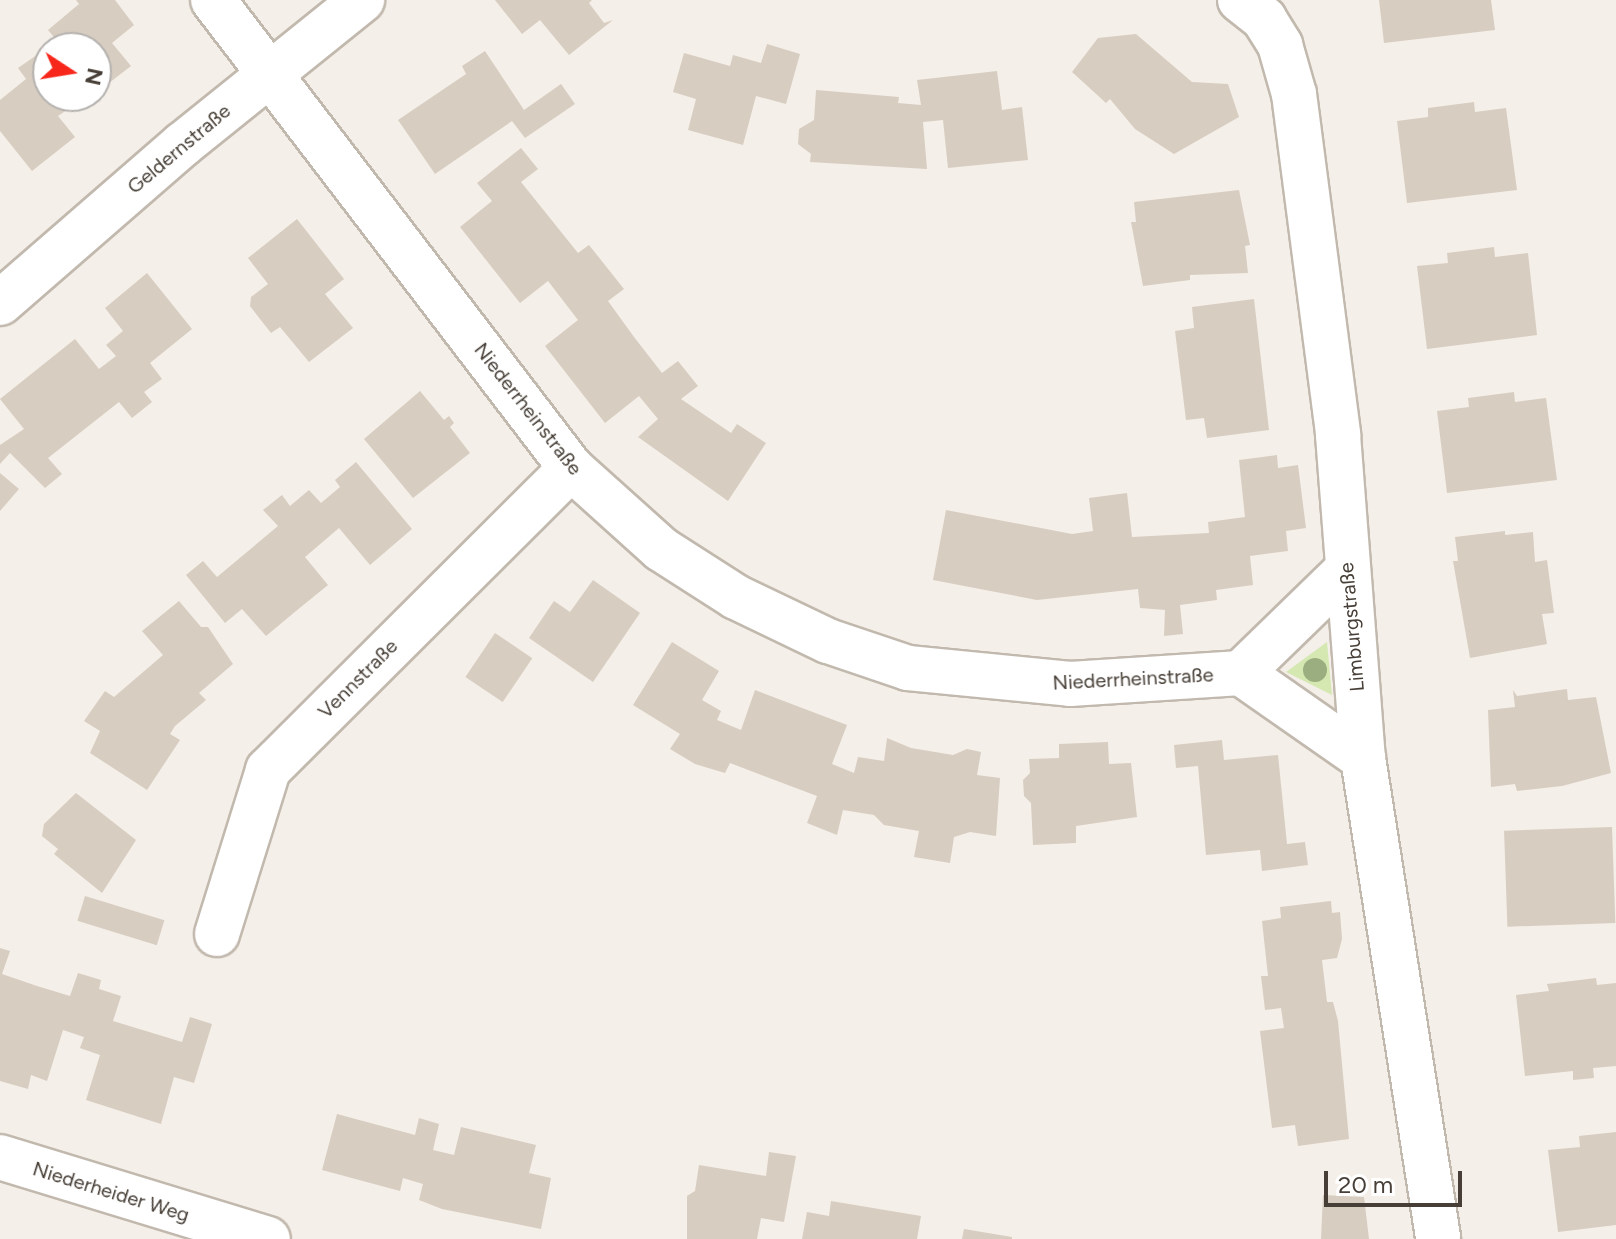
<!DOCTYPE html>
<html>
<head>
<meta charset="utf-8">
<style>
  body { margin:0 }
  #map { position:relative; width:1616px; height:1239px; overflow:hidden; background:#f4efe8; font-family:Figtree,sans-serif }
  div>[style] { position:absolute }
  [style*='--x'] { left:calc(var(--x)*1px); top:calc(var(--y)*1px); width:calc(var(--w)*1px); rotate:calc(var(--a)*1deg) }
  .green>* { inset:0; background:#d5e8b2 }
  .building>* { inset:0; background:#d8cdc1; transform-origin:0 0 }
  .roads { filter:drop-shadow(2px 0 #c2b9ae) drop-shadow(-2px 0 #c2b9ae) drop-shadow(0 2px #c2b9ae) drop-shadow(0 -2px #c2b9ae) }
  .minor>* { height:44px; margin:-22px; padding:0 22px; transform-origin:22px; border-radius:22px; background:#fff }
  .trees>* { width:24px; height:24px; margin:-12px; border-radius:50%; background:#9aae80 }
  span { translate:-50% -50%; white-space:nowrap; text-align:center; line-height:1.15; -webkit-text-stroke:6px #fff; paint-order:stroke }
  .street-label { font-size:20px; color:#473f37 }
  .north { position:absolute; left:32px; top:32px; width:80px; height:80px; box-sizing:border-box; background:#fff; border:2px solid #b5b2af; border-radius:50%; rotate:102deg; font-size:22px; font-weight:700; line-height:32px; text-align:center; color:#473f37 }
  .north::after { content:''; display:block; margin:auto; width:28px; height:36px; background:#f7271c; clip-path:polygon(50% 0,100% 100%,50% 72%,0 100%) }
  .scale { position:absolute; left:1324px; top:1171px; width:138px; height:36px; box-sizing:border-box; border:4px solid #473f37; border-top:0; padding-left:10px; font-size:24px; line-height:28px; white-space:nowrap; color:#473f37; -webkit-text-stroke:6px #fff; paint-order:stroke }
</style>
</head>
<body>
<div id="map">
  <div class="green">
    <i style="clip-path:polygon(1327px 642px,1332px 695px,1286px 672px)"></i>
  </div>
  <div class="building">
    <i style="clip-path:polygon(76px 0,115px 0,134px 25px,112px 43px,131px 66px,96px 93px,96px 48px,48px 48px,48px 96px,87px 96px,58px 116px,75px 137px,32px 171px,0 131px,0 100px,26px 79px,18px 68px,57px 41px,48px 30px,79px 4px)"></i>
    <i style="clip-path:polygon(495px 0,592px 0,589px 3px,604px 23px,613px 20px,569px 55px,540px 20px,522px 34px)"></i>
    <i style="clip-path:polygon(1379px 0,1491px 0,1495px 30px,1384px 43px)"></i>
    <i style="clip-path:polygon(1136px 34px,1192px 82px,1228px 84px,1239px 117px,1174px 154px,1135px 129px,1110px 99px,1106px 103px,1072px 72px,1098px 38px)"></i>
    <i style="clip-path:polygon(767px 44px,800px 54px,786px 104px,756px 96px,743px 145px,688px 130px,696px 99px,673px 92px,684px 53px,730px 66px,733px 55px,761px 63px)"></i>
    <i style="clip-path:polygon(485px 51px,524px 110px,561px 84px,575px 104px,525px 138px,512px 121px,435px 174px,398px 120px,466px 74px,462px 66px)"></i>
    <i style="clip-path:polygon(997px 71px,1002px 110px,1022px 107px,1028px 160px,948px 168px,943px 120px,923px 122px,927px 169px,810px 162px,811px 154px,798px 144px,799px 129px,814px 120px,816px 90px,899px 97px,898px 103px,921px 105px,917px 80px)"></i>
    <i style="clip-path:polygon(1474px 102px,1475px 112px,1506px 108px,1517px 190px,1407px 203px,1397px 121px,1428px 117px,1428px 108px)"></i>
    <i style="clip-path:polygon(521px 148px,538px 169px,521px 182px,578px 253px,589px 245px,624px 289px,608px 301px,634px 337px,662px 373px,678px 361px,698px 386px,681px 399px,731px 433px,737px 424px,766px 443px,728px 501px,638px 437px,658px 419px,639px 396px,605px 423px,545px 346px,578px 320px,548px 281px,520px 303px,460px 227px,492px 201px,477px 183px)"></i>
    <i style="clip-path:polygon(1239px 190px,1250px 245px,1245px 246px,1248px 273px,1190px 275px,1190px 280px,1143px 286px,1131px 222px,1136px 222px,1134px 202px)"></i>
    <i style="clip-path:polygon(297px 219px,344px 279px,325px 294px,353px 328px,309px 362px,280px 327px,271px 333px,250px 306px,251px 297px,268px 284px,248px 258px)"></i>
    <i style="clip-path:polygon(1494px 247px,1495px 257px,1528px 253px,1537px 335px,1427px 349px,1417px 266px,1448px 263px,1447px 253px)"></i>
    <i style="clip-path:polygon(147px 273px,192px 329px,150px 363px,162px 379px,144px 392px,152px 402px,132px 418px,119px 402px,48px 458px,62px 474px,45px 488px,10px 453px,0 464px,0 445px,24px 429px,0 399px,75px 339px,99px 369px,116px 356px,106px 345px,123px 331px,105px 308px)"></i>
    <i style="clip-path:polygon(1254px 299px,1269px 430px,1207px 438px,1204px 418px,1186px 420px,1175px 331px,1194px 328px,1192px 307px)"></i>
    <i style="clip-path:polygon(420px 391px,444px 420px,449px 416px,454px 423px,450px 427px,470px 453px,413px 498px,364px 439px)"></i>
    <i style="clip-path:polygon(1514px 392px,1515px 402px,1546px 398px,1557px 480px,1447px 493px,1437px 411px,1469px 407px,1468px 398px)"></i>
    <i style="clip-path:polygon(1277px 455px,1278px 468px,1298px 465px,1306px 528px,1286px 531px,1288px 551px,1250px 556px,1253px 585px,1216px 590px,1217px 600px,1180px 605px,1183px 634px,1164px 636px,1165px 610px,1140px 608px,1138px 589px,1037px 600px,933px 580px,946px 510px,1072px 534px,1093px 531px,1089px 498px,1127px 493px,1132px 537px,1209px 533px,1208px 522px,1245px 517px,1239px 460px)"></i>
    <i style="clip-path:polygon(356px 462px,412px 529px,370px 565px,339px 528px,305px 557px,328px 585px,296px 611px,266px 636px,242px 609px,225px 623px,186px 575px,203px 561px,217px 577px,278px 526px,263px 510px,282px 495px,290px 506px,309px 490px,321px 503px,340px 487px,335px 480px)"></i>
    <i style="clip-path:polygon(0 473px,19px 489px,0 511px)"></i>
    <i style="clip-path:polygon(1505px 531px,1505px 535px,1533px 532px,1535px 562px,1547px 560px,1554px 613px,1542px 614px,1547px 644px,1470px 658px,1453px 561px,1458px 561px,1455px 537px)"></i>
    <i style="clip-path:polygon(593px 580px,640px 613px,593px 682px,529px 638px,554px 601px,570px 612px)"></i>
    <i style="clip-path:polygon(179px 601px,201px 627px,208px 627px,233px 664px,199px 693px,206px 700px,175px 726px,170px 734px,180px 740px,147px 790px,90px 753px,100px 731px,84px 721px,105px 691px,114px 697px,163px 655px,142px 631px)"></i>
    <i style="left:495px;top:633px;width:45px;height:53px;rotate:34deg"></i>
    <i style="clip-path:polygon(672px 642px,719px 671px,702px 700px,721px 711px,717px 720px,741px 730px,755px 690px,847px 725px,832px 764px,854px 773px,858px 757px,884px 761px,887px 738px,911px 748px,953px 755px,967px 749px,981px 752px,977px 775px,1000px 778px,996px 836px,970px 832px,954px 837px,950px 863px,914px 857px,919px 831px,884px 825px,874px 815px,843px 810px,837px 835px,807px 823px,817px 796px,730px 763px,725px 773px,695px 764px,670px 749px,680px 734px,633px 705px)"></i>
    <i style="clip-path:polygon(1567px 689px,1568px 700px,1596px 697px,1611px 773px,1562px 786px,1517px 791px,1515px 784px,1491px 787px,1488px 710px,1515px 707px,1513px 690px,1517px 696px)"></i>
    <i style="clip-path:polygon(1222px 740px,1224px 760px,1278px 755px,1287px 844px,1305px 842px,1308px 865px,1262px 871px,1260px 850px,1206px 855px,1198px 766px,1176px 768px,1174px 745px)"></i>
    <i style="clip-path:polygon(1108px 742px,1109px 764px,1131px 763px,1137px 817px,1076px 826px,1076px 843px,1033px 845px,1031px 803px,1024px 796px,1023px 780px,1030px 773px,1029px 759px,1059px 758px,1059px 744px)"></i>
    <i style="clip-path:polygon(76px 793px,136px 840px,102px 893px,54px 854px,58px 849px,42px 836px,44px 824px)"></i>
    <i style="left:1612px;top:827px;width:96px;height:108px;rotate:88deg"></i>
    <i style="left:85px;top:896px;width:83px;height:26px;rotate:17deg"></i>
    <i style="clip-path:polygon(1331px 901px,1332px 913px,1340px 912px,1342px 939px,1337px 958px,1322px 960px,1327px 1002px,1333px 1002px,1338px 1021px,1349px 1139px,1298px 1146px,1295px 1125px,1272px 1128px,1260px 1031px,1284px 1028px,1281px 1008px,1265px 1010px,1261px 976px,1268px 976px,1262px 921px,1281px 918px,1280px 907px)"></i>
    <i style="clip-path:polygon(0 948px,10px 951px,2px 974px,37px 986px,70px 996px,78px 973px,101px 980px,99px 989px,121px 996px,113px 1021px,182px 1042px,190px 1017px,212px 1024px,194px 1083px,174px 1077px,161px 1124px,86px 1100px,100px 1055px,80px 1048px,84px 1037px,63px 1030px,47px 1081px,31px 1075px,28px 1089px,0 1081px)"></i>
    <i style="clip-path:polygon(1596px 978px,1597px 985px,1616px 983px,1616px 1066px,1593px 1068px,1594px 1078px,1573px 1080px,1573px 1071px,1525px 1076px,1516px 995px,1549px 991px,1547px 984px)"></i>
    <i style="clip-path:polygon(337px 1114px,415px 1135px,419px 1118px,439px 1124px,433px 1150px,454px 1155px,461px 1127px,536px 1145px,529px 1173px,551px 1178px,541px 1229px,442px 1209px,419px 1200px,423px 1184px,403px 1178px,400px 1191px,322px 1170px)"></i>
    <i style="clip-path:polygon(1616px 1132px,1616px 1225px,1558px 1232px,1548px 1150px,1580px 1147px,1579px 1136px)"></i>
    <i style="clip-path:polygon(769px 1152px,796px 1156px,784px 1222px,761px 1218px,757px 1239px,687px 1239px,687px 1196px,695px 1191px,699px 1165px,766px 1176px)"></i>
    <i style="clip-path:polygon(1323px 1195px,1364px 1197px,1369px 1239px,1321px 1239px)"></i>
    <i style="clip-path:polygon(831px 1201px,921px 1216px,917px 1239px,802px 1239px,807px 1212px,829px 1216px)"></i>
    <i style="clip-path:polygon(964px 1229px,1012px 1237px,1012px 1239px,962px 1239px)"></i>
  </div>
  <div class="roads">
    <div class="minor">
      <i style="--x:213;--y:0;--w:589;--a:52.59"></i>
      <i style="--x:571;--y:468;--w:121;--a:42"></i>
      <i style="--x:661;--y:549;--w:89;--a:32.6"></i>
      <i style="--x:736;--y:597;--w:102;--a:25.6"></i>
      <i style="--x:828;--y:641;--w:84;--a:18.6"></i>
      <i style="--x:908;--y:668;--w:163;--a:5.6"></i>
      <i style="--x:1070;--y:684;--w:171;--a:-3.7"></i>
      <i style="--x:1241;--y:673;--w:149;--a:34.9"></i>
      <i style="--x:1240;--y:0;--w:31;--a:38"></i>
      <i style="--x:1264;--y:19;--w:31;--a:58"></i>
      <i style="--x:1280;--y:45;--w:51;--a:74.1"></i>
      <i style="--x:1294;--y:94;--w:344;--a:82.6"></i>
      <i style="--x:1338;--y:435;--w:324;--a:85.6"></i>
      <i style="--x:1363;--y:758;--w:487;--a:81.1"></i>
      <i style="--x:0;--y:303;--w:242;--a:-41"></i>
      <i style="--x:183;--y:144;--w:230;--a:-38.8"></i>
      <i style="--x:1241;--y:673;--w:148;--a:-44.2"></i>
      <i style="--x:217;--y:934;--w:172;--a:-72.7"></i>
      <i style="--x:268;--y:770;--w:428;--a:-44.9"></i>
      <i style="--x:0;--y:1157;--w:280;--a:17"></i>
    </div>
  </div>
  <div class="trees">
    <i style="left:1315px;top:670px"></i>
  </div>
  <div class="street-label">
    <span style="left:179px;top:149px;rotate:-40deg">Geldernstraße</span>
    <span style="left:528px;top:409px;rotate:52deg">Niederrheinstraße</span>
    <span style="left:1352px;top:627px;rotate:-95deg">Limburgstraße</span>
    <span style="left:358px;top:679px;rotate:-45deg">Vennstraße</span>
    <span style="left:1133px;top:679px;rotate:-3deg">Niederrheinstraße</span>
    <span style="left:111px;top:1192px;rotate:17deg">Niederheider Weg</span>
  </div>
  <div class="north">N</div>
  <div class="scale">20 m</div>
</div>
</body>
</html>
